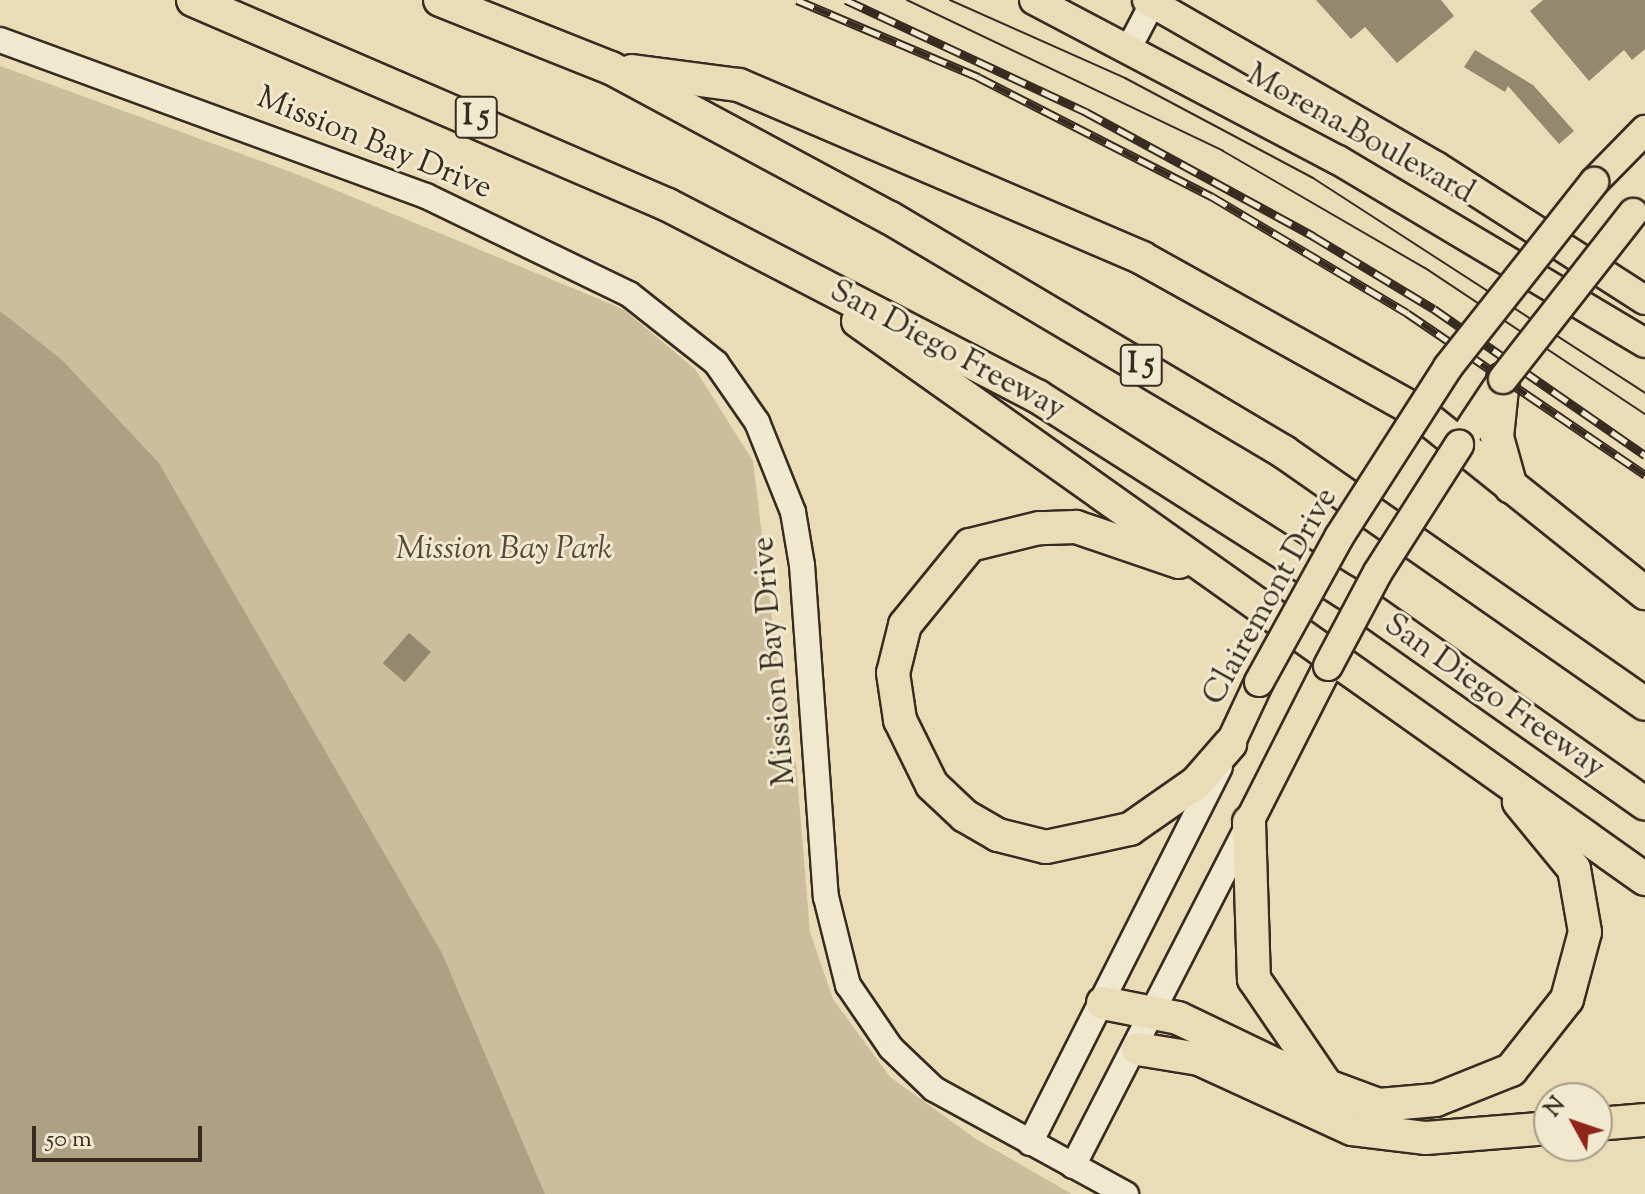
<!DOCTYPE html>
<html>
<head>
<meta charset="utf-8">
<style>
  body { margin:0 }
  #map { position:relative; width:1645px; height:1194px; overflow:hidden; background:#eadcb6; font-family:"Sorts Mill Goudy",serif }
  div>[style] { position:absolute }
  [style*='--x'] { left:calc(var(--x)*1px); top:calc(var(--y)*1px); width:calc(var(--w)*1px); rotate:calc(var(--a)*1deg) }
  .green>* { inset:0; background:#ccbe9c }
  .water>* { inset:0; background:#ada083 }
  .building>* { inset:0; background:#94886e; transform-origin:0 0 }
  .roads { filter:drop-shadow(2px 0 #372c1f) drop-shadow(-2px 0 #372c1f) drop-shadow(0 2px #372c1f) drop-shadow(0 -2px #372c1f) }
  .secondary>* { height:24px; margin:-12px; padding:0 12px; transform-origin:12px; border-radius:12px; background:#f1e8d0 }
  .primary>* { height:28px; margin:-14px; padding:0 14px; transform-origin:14px; border-radius:14px; background:#eadcb6 }
  .motorway>* { height:32px; margin:-16px; padding:0 16px; transform-origin:16px; border-radius:16px; background:#eadcb6 }
  .tram>* { height:2px; margin:-1px; padding:0 1px; transform-origin:1px; border-radius:1px; background:#372c1f }
  .rail>* { height:9px; margin-top:-4.5px; transform-origin:0; background:repeating-linear-gradient(90deg,#f1e8d0 0 18px,#372c1f 0 36px); box-sizing:border-box; border-block:2px solid #372c1f }
  .bridges { filter:drop-shadow(2px 0 #372c1f) drop-shadow(-2px 0 #372c1f) drop-shadow(0 2px #372c1f) drop-shadow(0 -2px #372c1f) }
  .primary-bridge>* { height:28px; margin:-14px; padding:0 14px; transform-origin:14px; border-radius:14px; background:#eadcb6 }
  span { translate:-50% -50%; white-space:nowrap; text-align:center; line-height:1.15; -webkit-text-stroke:6px #f1e8d0; paint-order:stroke }
  .shield-label span { padding:2px 6px; background:#f1e8d0; border:2px solid; border-radius:6px; -webkit-text-stroke-width:0 }
  .shield-label { font-size:30px; color:#372c1f; font-weight:700 }
  .street-label { font-size:32px; color:#372c1f }
  .park-label { font-size:32px; color:#554938; font-style:italic }
  .north { position:absolute; left:1533px; top:1082px; width:80px; height:80px; box-sizing:border-box; background:#f1e8d0; border:2px solid #a79d89; border-radius:50%; rotate:310deg; font-size:22px; font-weight:700; line-height:32px; text-align:center; color:#372c1f }
  .north::after { content:''; display:block; margin:auto; width:28px; height:36px; background:#8f2418; clip-path:polygon(50% 0,100% 100%,50% 72%,0 100%) }
  .scale { position:absolute; left:32px; top:1126px; width:170px; height:36px; box-sizing:border-box; border:4px solid #372c1f; border-top:0; padding-left:10px; font-size:24px; line-height:28px; white-space:nowrap; color:#372c1f; -webkit-text-stroke:6px #f1e8d0; paint-order:stroke }
</style>
</head>
<body>
<div id="map">
  <div class="green">
    <i style="clip-path:polygon(0 66px,299px 175px,623px 309px,695px 369px,753px 461px,788px 752px,796px 763px,810px 932px,833px 999px,890px 1077px,976px 1139px,1072px 1194px,545px 1194px,442px 953px,159px 463px,0 311px)"></i>
  </div>
  <div class="water">
    <i style="clip-path:polygon(0 311px,62px 360px,159px 463px,442px 953px,545px 1194px,0 1194px)"></i>
  </div>
  <div class="building">
    <i style="clip-path:polygon(1316px 0,1441px 0,1454px 16px,1397px 63px,1365px 27px,1351px 39px)"></i>
    <i style="clip-path:polygon(1543px 0,1645px 0,1645px 49px,1632px 60px,1624px 50px,1589px 81px,1530px 11px)"></i>
    <i style="clip-path:polygon(1475px 50px,1533px 85px,1574px 131px,1559px 144px,1508px 86px,1505px 92px,1464px 67px)"></i>
    <i style="left:409px;top:633px;width:29px;height:40px;rotate:41deg"></i>
  </div>
  <div class="roads">
    <div class="secondary">
      <i style="--x:0;--y:40;--w:454;--a:20.1"></i>
      <i style="--x:426;--y:196;--w:225;--a:25.8"></i>
      <i style="--x:629;--y:294;--w:111;--a:38.4"></i>
      <i style="--x:716;--y:363;--w:72;--a:55.2"></i>
      <i style="--x:757;--y:422;--w:97;--a:68.2"></i>
      <i style="--x:793;--y:512;--w:54;--a:80.4"></i>
      <i style="--x:802;--y:565;--w:333;--a:85.9"></i>
      <i style="--x:826;--y:897;--w:91;--a:76"></i>
      <i style="--x:848;--y:985;--w:76;--a:55.7"></i>
      <i style="--x:891;--y:1048;--w:59;--a:43.6"></i>
      <i style="--x:934;--y:1089;--w:219;--a:28.7"></i>
      <i style="--x:1130;--y:46;--w:52;--a:-62.4"></i>
      <i style="--x:1030;--y:1143;--w:421;--a:-63.2"></i>
      <i style="--x:1073;--y:1166;--w:381;--a:-62.8"></i>
    </div>
    <div class="primary">
      <i style="--x:1034;--y:0;--w:344;--a:27.8"></i>
      <i style="--x:1338;--y:160;--w:357;--a:30.8"></i>
      <i style="--x:1147;--y:0;--w:333;--a:29.9"></i>
      <i style="--x:1436;--y:166;--w:248;--a:32.7"></i>
      <i style="--x:1594;--y:182;--w:73;--a:-45.6"></i>
      <i style="--x:1459;--y:445;--w:79;--a:-56.3"></i>
      <i style="--x:1230;--y:744;--w:68;--a:-64.9"></i>
      <i style="--x:1249;--y:822;--w:175;--a:-63.1"></i>
    </div>
    <div class="motorway">
      <i style="--x:193;--y:0;--w:517;--a:23.34"></i>
      <i style="--x:668;--y:205;--w:416;--a:27.4"></i>
      <i style="--x:1037;--y:396;--w:365;--a:32.5"></i>
      <i style="--x:1345;--y:592;--w:367;--a:35.2"></i>
      <i style="--x:440;--y:0;--w:184;--a:21.7"></i>
      <i style="--x:611;--y:68;--w:317;--a:28.3"></i>
      <i style="--x:890;--y:218;--w:458;--a:30.7"></i>
      <i style="--x:1284;--y:452;--w:440;--a:34.9"></i>
      <i style="--x:632;--y:71;--w:108;--a:7.5"></i>
      <i style="--x:739;--y:85;--w:439;--a:23.2"></i>
      <i style="--x:1142;--y:258;--w:317;--a:29.1"></i>
      <i style="--x:1419;--y:412;--w:290;--a:38.7"></i>
      <i style="--x:858;--y:321;--w:965;--a:35.34"></i>
      <i style="--x:1503;--y:379;--w:58;--a:95.9"></i>
      <i style="--x:1497;--y:437;--w:52;--a:74.4"></i>
      <i style="--x:1179;--y:562;--w:109;--a:-161.2"></i>
      <i style="--x:1076;--y:527;--w:37;--a:178"></i>
      <i style="--x:1039;--y:528;--w:71;--a:166.2"></i>
      <i style="--x:970;--y:545;--w:103;--a:129.1"></i>
      <i style="--x:905;--y:625;--w:49;--a:104"></i>
      <i style="--x:893;--y:673;--w:48;--a:81.5"></i>
      <i style="--x:900;--y:720;--w:72;--a:63.8"></i>
      <i style="--x:932;--y:785;--w:45;--a:43.2"></i>
      <i style="--x:965;--y:816;--w:38;--a:30"></i>
      <i style="--x:998;--y:835;--w:49;--a:14"></i>
      <i style="--x:1046;--y:847;--w:86;--a:-12.1"></i>
      <i style="--x:1130;--y:829;--w:80;--a:-34.9"></i>
      <i style="--x:1196;--y:783;--w:52;--a:-48.9"></i>
      <i style="--x:1249;--y:822;--w:157;--a:88.2"></i>
      <i style="--x:1254;--y:979;--w:130;--a:55.7"></i>
      <i style="--x:1103;--y:1003;--w:76;--a:11.3"></i>
      <i style="--x:1178;--y:1018;--w:130;--a:25.6"></i>
      <i style="--x:1295;--y:1074;--w:90;--a:20.3"></i>
      <i style="--x:1379;--y:1105;--w:57;--a:-5"></i>
      <i style="--x:1436;--y:1100;--w:81;--a:-21.8"></i>
      <i style="--x:1511;--y:1070;--w:90;--a:-51.7"></i>
      <i style="--x:1567;--y:999;--w:69;--a:-75"></i>
      <i style="--x:1585;--y:932;--w:64;--a:-99.9"></i>
      <i style="--x:1574;--y:869;--w:87;--a:-129.4"></i>
      <i style="--x:1138;--y:1049;--w:62;--a:9.3"></i>
      <i style="--x:1199;--y:1059;--w:168;--a:24.6"></i>
      <i style="--x:1352;--y:1129;--w:75;--a:6.9"></i>
      <i style="--x:1426;--y:1138;--w:123;--a:-4.6"></i>
      <i style="--x:1597;--y:1124;--w:48;--a:-4.8"></i>
    </div>
  </div>
  <div class="tram">
    <i style="--x:907;--y:0;--w:350;--a:25.5"></i>
    <i style="--x:1223;--y:151;--w:233;--a:30.1"></i>
    <i style="--x:1425;--y:268;--w:264;--a:33.6"></i>
    <i style="--x:950;--y:0;--w:192;--a:24"></i>
    <i style="--x:1125;--y:78;--w:213;--a:28"></i>
    <i style="--x:1313;--y:178;--w:396;--a:32.9"></i>
  </div>
  <div class="rail">
    <i style="--x:797;--y:0;--w:197;--a:23"></i>
    <i style="--x:978;--y:77;--w:262;--a:27.1"></i>
    <i style="--x:1211;--y:196;--w:228;--a:30.8"></i>
    <i style="--x:1407;--y:313;--w:288;--a:34.2"></i>
    <i style="--x:846;--y:0;--w:265;--a:25"></i>
    <i style="--x:1086;--y:112;--w:259;--a:28.6"></i>
    <i style="--x:1313;--y:236;--w:141;--a:31.1"></i>
    <i style="--x:1434;--y:309;--w:257;--a:34.7"></i>
  </div>
  <div class="bridges">
    <div class="primary-bridge">
      <i style="--x:1503;--y:379;--w:211;--a:-51.9"></i>
      <i style="--x:1328;--y:666;--w:106;--a:-62"></i>
      <i style="--x:1378;--y:572;--w:151;--a:-57.5"></i>
      <i style="--x:1259;--y:682;--w:166;--a:-61.1"></i>
      <i style="--x:1339;--y:537;--w:202;--a:-57.3"></i>
      <i style="--x:1448;--y:367;--w:236;--a:-51.7"></i>
    </div>
  </div>
  <div class="shield-label">
    <span style="left:476px;top:117px">I 5</span>
    <span style="left:1141px;top:365px">I 5</span>
  </div>
  <div class="street-label">
    <span style="left:1360px;top:135px;rotate:29deg">Morena Boulevard</span>
    <span style="left:374px;top:144px;rotate:22deg">Mission Bay Drive</span>
    <span style="left:947px;top:351px;rotate:28deg">San Diego Freeway</span>
    <span style="left:1271px;top:597px;rotate:-61deg">Clairemont Drive</span>
    <span style="left:775px;top:661px;rotate:-95deg">Mission Bay Drive</span>
    <span style="left:1494px;top:697px;rotate:35deg">San Diego Freeway</span>
  </div>
  <div class="park-label">
    <span style="left:504px;top:550px">Mission Bay Park</span>
  </div>
  <div class="north">N</div>
  <div class="scale">50 m</div>
</div>
</body>
</html>
